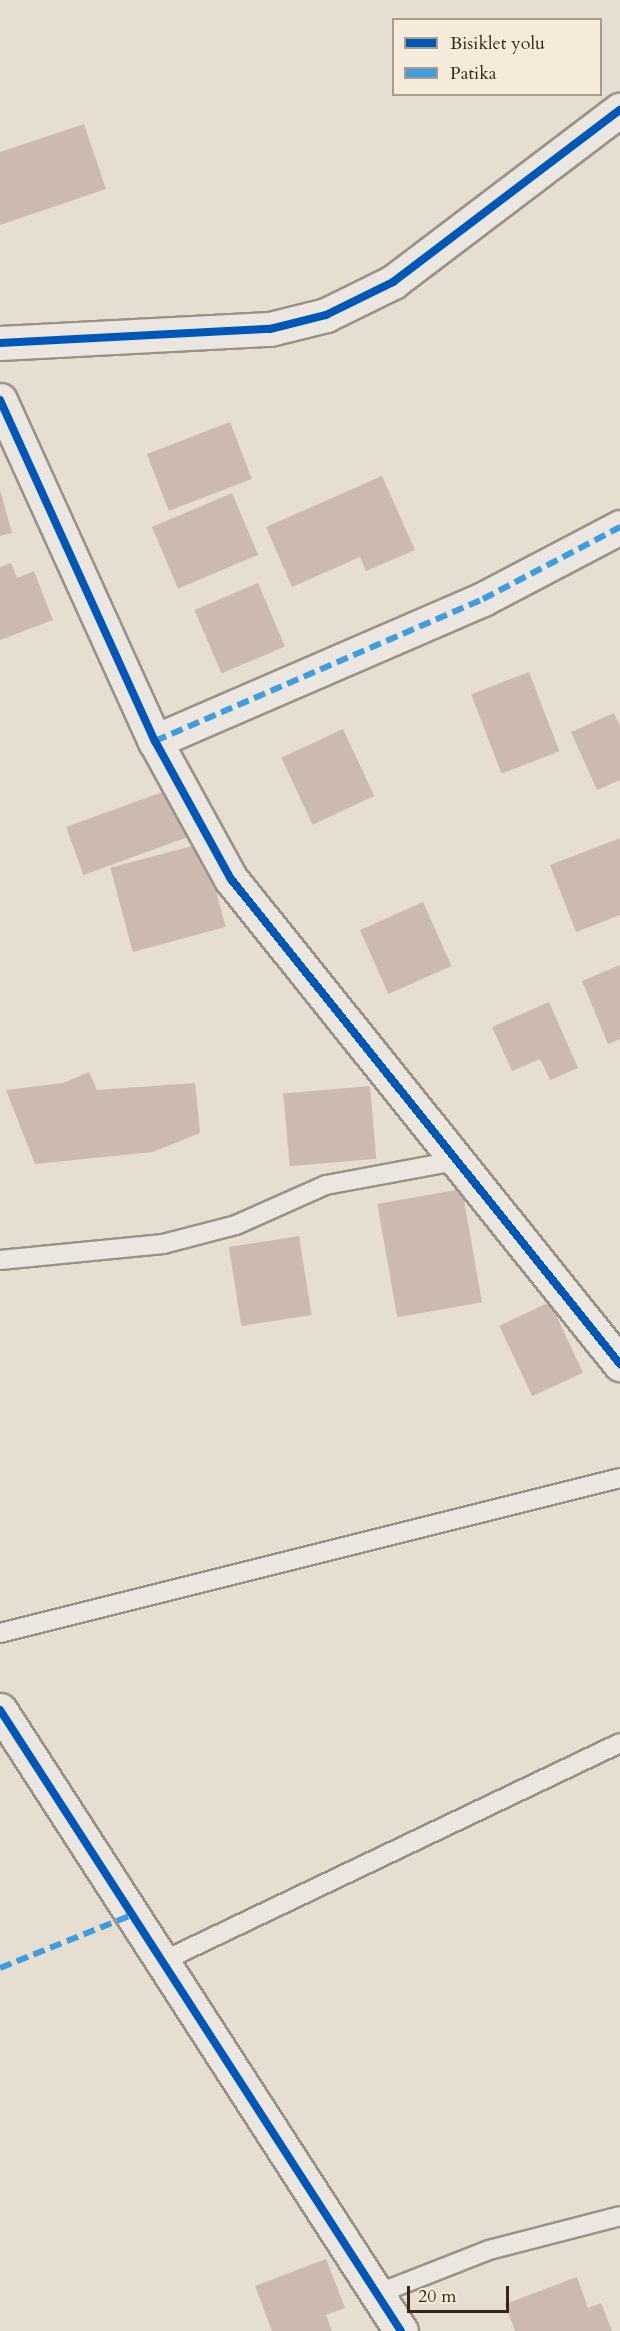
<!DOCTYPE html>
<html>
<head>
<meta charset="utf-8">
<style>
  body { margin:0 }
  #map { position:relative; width:620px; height:2331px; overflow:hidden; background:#e6ded0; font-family:Cardo,serif }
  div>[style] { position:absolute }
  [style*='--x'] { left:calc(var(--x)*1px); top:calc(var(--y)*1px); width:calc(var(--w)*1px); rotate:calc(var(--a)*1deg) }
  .building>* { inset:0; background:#ccbab0; transform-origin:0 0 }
  .roads { filter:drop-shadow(2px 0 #9a9288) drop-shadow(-2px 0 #9a9288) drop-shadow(0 2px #9a9288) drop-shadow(0 -2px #9a9288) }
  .lane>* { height:18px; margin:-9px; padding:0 9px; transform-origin:9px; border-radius:9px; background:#ebe7e0 }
  .street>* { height:33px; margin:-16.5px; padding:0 16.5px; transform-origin:16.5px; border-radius:16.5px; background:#ebe7e0 }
  .secondary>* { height:33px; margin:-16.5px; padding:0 16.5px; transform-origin:16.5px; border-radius:16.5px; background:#ebe7e0 }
  .quiet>* { height:6px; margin-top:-3px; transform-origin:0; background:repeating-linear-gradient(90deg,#3e9cdf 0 12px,transparent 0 18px) }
  .cycleway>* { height:8px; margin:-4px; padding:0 4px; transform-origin:4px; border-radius:4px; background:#0057b8 }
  span { translate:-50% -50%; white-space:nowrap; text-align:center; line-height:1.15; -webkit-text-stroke:6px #f5ebda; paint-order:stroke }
  .legend { position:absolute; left:392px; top:18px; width:210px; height:78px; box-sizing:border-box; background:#f5ebda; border:2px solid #aa9c8c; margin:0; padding:8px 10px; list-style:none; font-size:18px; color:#392516 }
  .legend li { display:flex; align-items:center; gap:12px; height:30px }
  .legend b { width:30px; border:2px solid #aa9c8c }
  .scale { position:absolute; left:407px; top:2286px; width:102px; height:27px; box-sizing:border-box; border:3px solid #392516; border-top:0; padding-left:8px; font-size:18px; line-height:21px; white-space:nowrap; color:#392516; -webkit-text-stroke:4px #f5ebda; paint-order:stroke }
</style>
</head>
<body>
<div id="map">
  <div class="building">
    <i style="clip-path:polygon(84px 124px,106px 189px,0 225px,0 152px)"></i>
    <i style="left:230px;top:422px;width:61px;height:89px;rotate:69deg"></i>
    <i style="clip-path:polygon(382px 476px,415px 550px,366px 571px,360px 557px,292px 587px,266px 527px)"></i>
    <i style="clip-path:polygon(0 490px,12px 533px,0 536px)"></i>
    <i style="left:232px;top:493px;width:67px;height:87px;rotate:67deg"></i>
    <i style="clip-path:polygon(11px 563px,17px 578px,34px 571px,53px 620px,0 640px,0 567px)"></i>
    <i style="left:258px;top:583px;width:69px;height:69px;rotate:67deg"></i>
    <i style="left:529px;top:672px;width:85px;height:62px;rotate:69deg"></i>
    <i style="clip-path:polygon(614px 713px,620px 726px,620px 780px,597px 790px,571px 732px)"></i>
    <i style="left:343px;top:729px;width:74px;height:68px;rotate:65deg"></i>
    <i style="left:176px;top:787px;width:51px;height:117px;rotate:70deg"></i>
    <i style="clip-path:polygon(620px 838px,620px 915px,576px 932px,550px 865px)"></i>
    <i style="left:203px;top:843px;width:87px;height:96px;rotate:75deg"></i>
    <i style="left:423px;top:902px;width:70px;height:69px;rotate:66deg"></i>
    <i style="clip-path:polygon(620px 965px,620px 1039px,608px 1044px,582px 981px)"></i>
    <i style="clip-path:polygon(549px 1002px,578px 1068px,550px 1080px,540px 1059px,512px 1071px,492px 1027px)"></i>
    <i style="clip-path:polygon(89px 1072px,97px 1090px,195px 1083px,200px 1133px,153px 1152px,35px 1164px,6px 1090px,63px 1083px)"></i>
    <i style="left:370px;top:1086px;width:73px;height:87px;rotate:85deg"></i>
    <i style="left:462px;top:1189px;width:115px;height:86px;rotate:80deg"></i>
    <i style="left:299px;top:1236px;width:80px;height:71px;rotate:81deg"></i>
    <i style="left:550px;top:1302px;width:78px;height:56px;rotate:65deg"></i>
    <i style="clip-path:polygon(326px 2259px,345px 2308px,326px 2315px,332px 2331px,272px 2331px,255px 2286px)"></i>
    <i style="clip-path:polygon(577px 2277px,588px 2308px,601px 2303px,612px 2331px,515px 2331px,505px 2304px)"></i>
  </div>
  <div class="roads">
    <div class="lane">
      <i style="--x:0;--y:1260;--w:164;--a:-5.6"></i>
      <i style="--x:163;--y:1244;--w:75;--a:-14.6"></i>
      <i style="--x:236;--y:1225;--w:98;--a:-24"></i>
      <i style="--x:326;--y:1185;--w:132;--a:-10.5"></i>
      <i style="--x:0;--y:1633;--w:639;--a:-14.04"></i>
      <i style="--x:163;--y:1961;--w:506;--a:-25.5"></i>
      <i style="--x:377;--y:2294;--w:120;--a:-21.4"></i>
      <i style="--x:489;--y:2250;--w:135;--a:-14.5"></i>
    </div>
    <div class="street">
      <i style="--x:0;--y:343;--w:270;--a:-3"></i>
      <i style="--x:270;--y:329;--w:58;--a:-14"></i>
      <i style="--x:326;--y:315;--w:75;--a:-26.2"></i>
      <i style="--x:393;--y:282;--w:285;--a:-37.2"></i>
      <i style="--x:155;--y:741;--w:357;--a:-23.4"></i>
      <i style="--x:483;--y:599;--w:155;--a:-27.7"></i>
      <i style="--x:0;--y:1710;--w:739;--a:57.15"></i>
    </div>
    <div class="secondary">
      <i style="--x:0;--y:400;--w:375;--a:65.6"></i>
      <i style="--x:155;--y:741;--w:158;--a:61.2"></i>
      <i style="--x:231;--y:879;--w:622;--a:51.27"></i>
    </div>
  </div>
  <div class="quiet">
    <i style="--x:155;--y:741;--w:357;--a:-23.4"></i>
    <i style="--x:483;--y:599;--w:155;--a:-27.7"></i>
    <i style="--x:0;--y:1968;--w:144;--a:-21.9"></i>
  </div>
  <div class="cycleway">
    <i style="--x:0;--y:343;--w:270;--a:-3"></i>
    <i style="--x:270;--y:329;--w:58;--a:-14"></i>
    <i style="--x:326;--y:315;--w:75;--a:-26.2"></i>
    <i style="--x:393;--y:282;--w:285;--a:-37.2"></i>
    <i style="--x:0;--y:400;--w:375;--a:65.6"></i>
    <i style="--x:155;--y:741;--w:158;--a:61.2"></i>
    <i style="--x:231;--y:879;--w:622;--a:51.27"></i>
    <i style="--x:0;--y:1710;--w:739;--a:57.15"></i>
  </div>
  <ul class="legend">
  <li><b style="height:8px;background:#0057b8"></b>Bisiklet yolu</li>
  <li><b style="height:8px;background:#3e9cdf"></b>Patika</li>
  </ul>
  <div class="scale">20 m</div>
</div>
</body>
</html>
